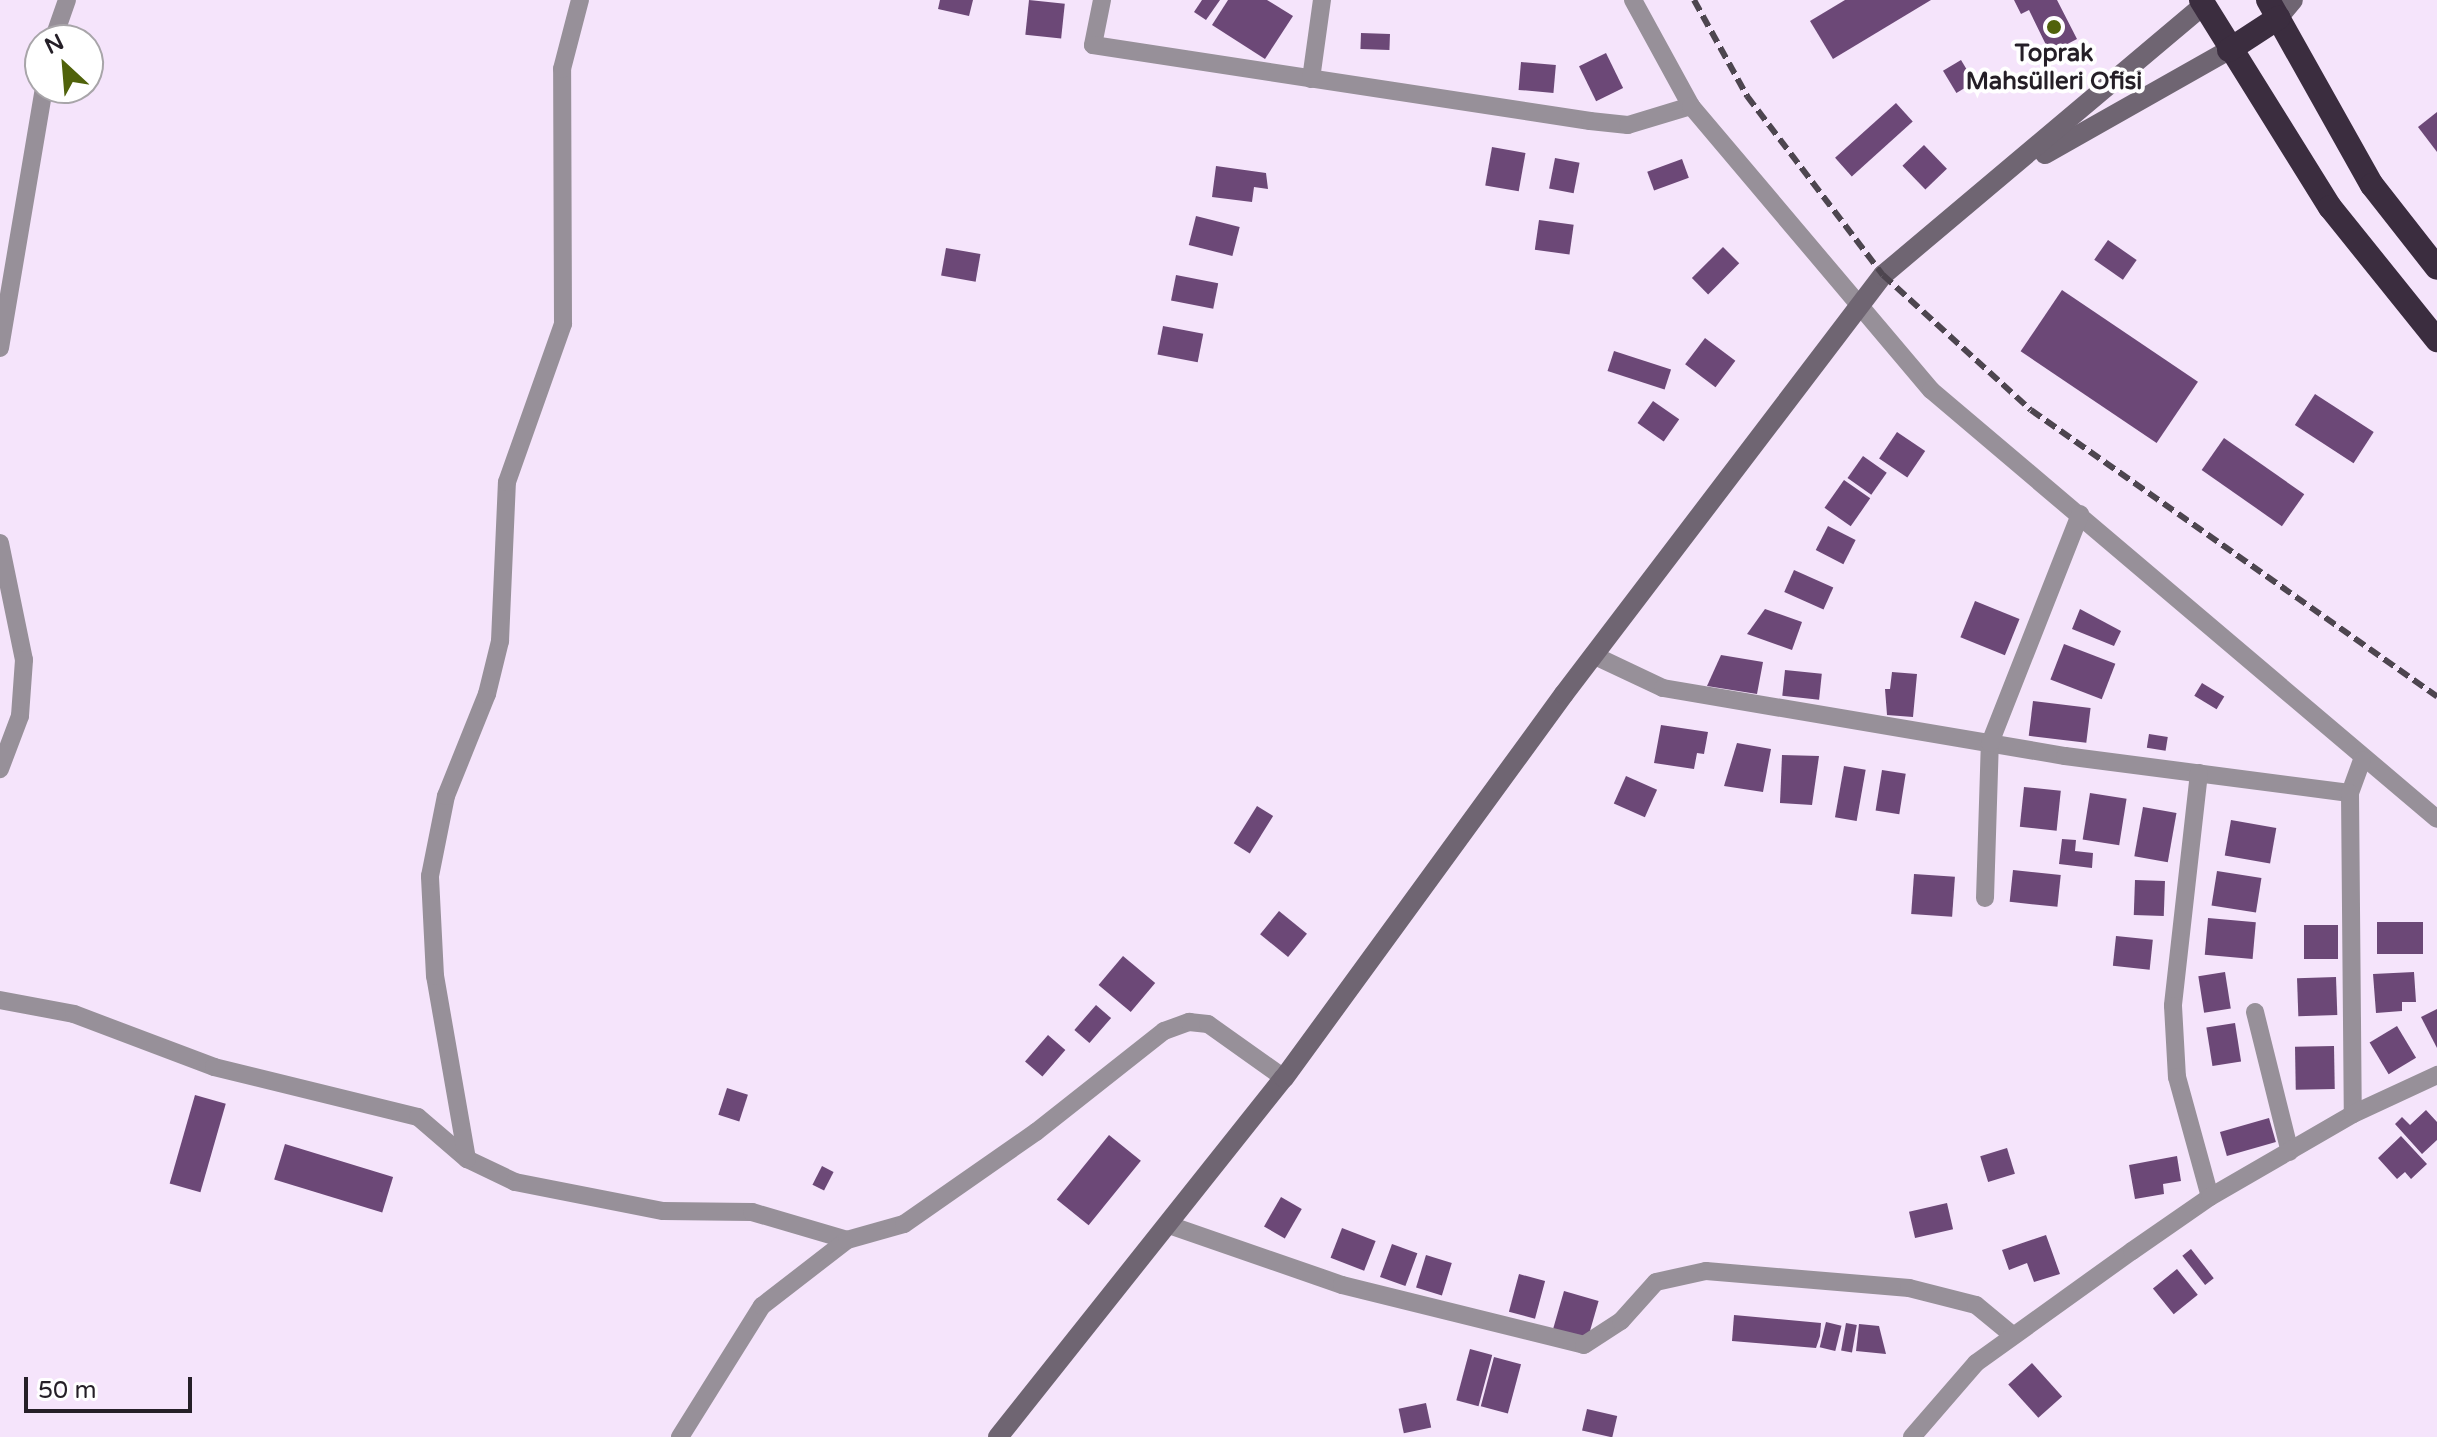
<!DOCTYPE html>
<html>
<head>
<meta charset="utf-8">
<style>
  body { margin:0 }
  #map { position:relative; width:2437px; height:1437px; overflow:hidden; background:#f5e4fb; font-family:"Varela Round",sans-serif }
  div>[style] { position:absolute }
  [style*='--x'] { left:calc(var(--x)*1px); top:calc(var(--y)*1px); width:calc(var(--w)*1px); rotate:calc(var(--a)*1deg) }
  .building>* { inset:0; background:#6c4877; transform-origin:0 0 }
  .street>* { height:18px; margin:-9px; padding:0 9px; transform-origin:9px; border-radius:9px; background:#979099 }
  .secondary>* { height:20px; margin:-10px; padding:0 10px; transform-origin:10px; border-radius:10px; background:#6f6572 }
  .highway>* { height:24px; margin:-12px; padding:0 12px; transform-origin:12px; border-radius:12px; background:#3b2d3f }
  .rail>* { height:6px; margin-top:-3px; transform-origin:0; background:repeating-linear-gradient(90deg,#4d454f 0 12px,transparent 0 18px) }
  .dots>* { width:22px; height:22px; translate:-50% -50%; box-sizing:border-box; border:4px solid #fff; border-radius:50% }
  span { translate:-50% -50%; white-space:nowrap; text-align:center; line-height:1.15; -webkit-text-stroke:8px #fff; paint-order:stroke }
  .poi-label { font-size:24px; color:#251f27; font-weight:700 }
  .north { position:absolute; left:24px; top:24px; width:80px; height:80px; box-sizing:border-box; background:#fff; border:2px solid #a8a5a9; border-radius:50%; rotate:334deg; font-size:22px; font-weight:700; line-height:32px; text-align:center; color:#251f27 }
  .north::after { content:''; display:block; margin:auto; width:28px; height:36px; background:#50620b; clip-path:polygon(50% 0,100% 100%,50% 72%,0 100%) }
  .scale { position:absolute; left:24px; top:1377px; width:168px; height:36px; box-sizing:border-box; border:4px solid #251f27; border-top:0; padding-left:10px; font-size:24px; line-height:28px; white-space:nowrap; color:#251f27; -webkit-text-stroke:6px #fff; paint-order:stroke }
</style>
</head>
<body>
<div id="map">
  <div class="building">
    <i style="clip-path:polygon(940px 0,973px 0,969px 16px,938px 9px)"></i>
    <i style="left:1029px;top:0;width:36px;height:35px;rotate:6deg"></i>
    <i style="clip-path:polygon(1202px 0,1220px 0,1206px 20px,1194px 12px)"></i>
    <i style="clip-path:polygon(1228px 0,1267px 0,1293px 16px,1265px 59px,1212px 25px)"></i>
    <i style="clip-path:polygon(1845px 0,1931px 0,1833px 59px,1810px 21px)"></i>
    <i style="clip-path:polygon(2014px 0,2057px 0,2077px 39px,2050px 53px,2029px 10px,2021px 14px)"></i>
    <i style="left:1361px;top:33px;width:29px;height:16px;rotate:2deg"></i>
    <i style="left:1606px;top:53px;width:39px;height:30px;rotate:64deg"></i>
    <i style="left:1961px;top:60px;width:26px;height:21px;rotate:59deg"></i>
    <i style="left:1521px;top:62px;width:35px;height:28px;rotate:5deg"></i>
    <i style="left:1896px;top:103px;width:25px;height:82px;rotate:48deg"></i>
    <i style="clip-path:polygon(2437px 112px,2437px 152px,2418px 127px)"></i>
    <i style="left:1924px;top:145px;width:33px;height:30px;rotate:46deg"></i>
    <i style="left:1492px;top:147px;width:34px;height:39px;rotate:10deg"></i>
    <i style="left:1555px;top:158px;width:25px;height:31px;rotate:11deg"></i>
    <i style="left:1682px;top:159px;width:20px;height:37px;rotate:70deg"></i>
    <i style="clip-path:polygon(1216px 166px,1266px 173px,1268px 189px,1254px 187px,1252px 202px,1212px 197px)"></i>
    <i style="left:1196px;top:216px;width:45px;height:30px;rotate:14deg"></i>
    <i style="left:1539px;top:220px;width:35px;height:30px;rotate:8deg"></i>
    <i style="left:2108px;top:240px;width:35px;height:24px;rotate:35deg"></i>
    <i style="left:1723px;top:247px;width:23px;height:44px;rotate:45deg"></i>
    <i style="left:946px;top:248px;width:35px;height:28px;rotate:10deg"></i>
    <i style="left:1176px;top:275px;width:43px;height:26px;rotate:11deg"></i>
    <i style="left:2062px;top:290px;width:164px;height:74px;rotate:34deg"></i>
    <i style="left:1163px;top:326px;width:41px;height:29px;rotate:11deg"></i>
    <i style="left:1705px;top:338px;width:38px;height:33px;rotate:37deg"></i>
    <i style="left:1614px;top:351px;width:60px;height:21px;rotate:18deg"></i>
    <i style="left:2315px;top:394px;width:70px;height:37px;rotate:33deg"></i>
    <i style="left:1653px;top:401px;width:32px;height:27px;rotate:35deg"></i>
    <i style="left:1897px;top:432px;width:34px;height:32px;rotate:34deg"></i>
    <i style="left:2224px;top:438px;width:98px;height:39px;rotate:35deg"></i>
    <i style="left:1863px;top:456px;width:29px;height:27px;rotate:35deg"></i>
    <i style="left:1844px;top:480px;width:32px;height:34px;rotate:35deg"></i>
    <i style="left:1828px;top:526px;width:31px;height:27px;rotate:27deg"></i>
    <i style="left:1794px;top:570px;width:43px;height:24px;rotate:24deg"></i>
    <i style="left:1975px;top:601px;width:48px;height:39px;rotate:22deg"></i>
    <i style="clip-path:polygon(1765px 609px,1802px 622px,1792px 650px,1747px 634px)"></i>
    <i style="clip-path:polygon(2080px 609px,2121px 631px,2114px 646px,2072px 629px)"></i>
    <i style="left:2064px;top:644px;width:55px;height:38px;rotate:21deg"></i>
    <i style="clip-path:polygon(1721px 655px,1763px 662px,1757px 694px,1707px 686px)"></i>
    <i style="left:1785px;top:670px;width:37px;height:26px;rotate:6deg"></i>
    <i style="clip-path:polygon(1892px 672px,1917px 674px,1913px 717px,1887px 715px,1885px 689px,1890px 689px)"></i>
    <i style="left:2202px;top:683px;width:26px;height:15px;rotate:31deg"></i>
    <i style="left:2033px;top:701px;width:58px;height:35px;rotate:7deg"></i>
    <i style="clip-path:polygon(1661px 725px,1708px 732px,1704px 754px,1697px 753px,1694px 769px,1654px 763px)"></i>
    <i style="left:2149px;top:734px;width:19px;height:14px;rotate:9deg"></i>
    <i style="clip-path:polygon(1737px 743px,1771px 749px,1763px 792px,1724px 786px)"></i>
    <i style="clip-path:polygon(1782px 755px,1819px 756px,1812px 805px,1780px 803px)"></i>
    <i style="left:1844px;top:766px;width:22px;height:52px;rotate:10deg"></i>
    <i style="left:1882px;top:770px;width:24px;height:41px;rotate:9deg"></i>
    <i style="left:1626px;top:776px;width:34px;height:30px;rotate:24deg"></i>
    <i style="left:2024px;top:787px;width:37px;height:40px;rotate:6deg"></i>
    <i style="left:2090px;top:793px;width:37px;height:47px;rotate:9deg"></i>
    <i style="left:1257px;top:806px;width:19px;height:44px;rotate:32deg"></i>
    <i style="left:2143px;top:807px;width:34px;height:50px;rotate:10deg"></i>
    <i style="left:2231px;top:820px;width:46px;height:36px;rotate:10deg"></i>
    <i style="clip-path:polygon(2062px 839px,2076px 840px,2075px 851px,2093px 853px,2092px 868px,2059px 864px)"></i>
    <i style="left:2013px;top:870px;width:48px;height:32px;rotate:6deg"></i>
    <i style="left:2217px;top:871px;width:45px;height:35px;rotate:9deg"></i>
    <i style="left:1914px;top:874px;width:41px;height:40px;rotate:4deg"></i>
    <i style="left:2135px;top:880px;width:30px;height:35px;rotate:2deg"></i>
    <i style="left:1279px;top:911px;width:36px;height:30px;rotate:39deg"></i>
    <i style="left:2208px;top:918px;width:48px;height:37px;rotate:5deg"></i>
    <i style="left:2423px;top:922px;width:32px;height:46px;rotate:90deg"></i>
    <i style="left:2304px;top:925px;width:34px;height:34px"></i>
    <i style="left:2116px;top:936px;width:37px;height:30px;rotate:6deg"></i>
    <i style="left:1123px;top:956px;width:42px;height:38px;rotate:40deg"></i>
    <i style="left:2225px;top:972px;width:37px;height:27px;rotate:81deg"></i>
    <i style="clip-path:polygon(2414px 972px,2416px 1002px,2402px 1002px,2402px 1011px,2376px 1013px,2373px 974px)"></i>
    <i style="left:2336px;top:977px;width:38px;height:39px;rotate:88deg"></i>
    <i style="left:1096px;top:1005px;width:20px;height:33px;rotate:41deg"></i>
    <i style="clip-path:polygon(2437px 1009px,2437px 1048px,2421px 1017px)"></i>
    <i style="left:2235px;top:1023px;width:39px;height:29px;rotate:81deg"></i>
    <i style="left:2397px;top:1026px;width:37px;height:32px;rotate:59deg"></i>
    <i style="left:1048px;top:1035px;width:23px;height:35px;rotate:41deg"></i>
    <i style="left:2334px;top:1046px;width:43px;height:39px;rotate:89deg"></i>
    <i style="left:727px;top:1088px;width:22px;height:28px;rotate:18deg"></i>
    <i style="left:195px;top:1095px;width:32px;height:92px;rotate:16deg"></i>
    <i style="clip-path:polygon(2426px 1110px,2437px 1122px,2437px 1140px,2422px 1154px,2395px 1124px,2402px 1117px,2410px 1125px)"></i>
    <i style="left:2269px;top:1118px;width:25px;height:51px;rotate:74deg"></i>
    <i style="left:1109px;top:1135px;width:41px;height:83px;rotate:39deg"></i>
    <i style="clip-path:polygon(2401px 1136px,2427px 1164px,2411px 1179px,2405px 1172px,2397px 1179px,2378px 1158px)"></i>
    <i style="left:285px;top:1144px;width:113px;height:37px;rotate:17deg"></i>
    <i style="left:2007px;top:1148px;width:27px;height:28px;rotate:73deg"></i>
    <i style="clip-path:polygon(2177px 1156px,2181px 1181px,2163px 1184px,2164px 1194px,2135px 1199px,2129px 1165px)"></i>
    <i style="left:822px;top:1166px;width:13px;height:21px;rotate:27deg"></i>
    <i style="left:1281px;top:1197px;width:24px;height:34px;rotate:30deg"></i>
    <i style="left:1947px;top:1203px;width:27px;height:39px;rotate:77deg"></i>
    <i style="left:1342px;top:1228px;width:36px;height:32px;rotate:21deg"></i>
    <i style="clip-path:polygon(2046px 1235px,2060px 1274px,2034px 1282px,2027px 1263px,2009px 1270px,2002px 1250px)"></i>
    <i style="left:1392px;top:1244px;width:27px;height:35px;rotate:20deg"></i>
    <i style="left:2191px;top:1249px;width:37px;height:11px;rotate:52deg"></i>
    <i style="left:1426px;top:1255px;width:27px;height:34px;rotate:17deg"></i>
    <i style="left:2177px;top:1269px;width:33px;height:31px;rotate:51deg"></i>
    <i style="left:1519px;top:1274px;width:27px;height:39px;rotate:15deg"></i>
    <i style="left:1564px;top:1291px;width:36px;height:42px;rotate:16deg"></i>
    <i style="clip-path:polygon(1734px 1315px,1821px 1323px,1820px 1336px,1816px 1348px,1732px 1341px)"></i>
    <i style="left:1826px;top:1322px;width:16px;height:26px;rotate:14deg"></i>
    <i style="left:1846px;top:1323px;width:11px;height:28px;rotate:10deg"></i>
    <i style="clip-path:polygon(1859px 1324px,1879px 1326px,1886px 1354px,1856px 1351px)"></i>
    <i style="left:1470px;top:1349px;width:23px;height:53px;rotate:15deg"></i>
    <i style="left:1494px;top:1357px;width:28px;height:51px;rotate:15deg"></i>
    <i style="left:2032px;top:1363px;width:45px;height:32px;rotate:48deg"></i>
    <i style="left:1426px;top:1403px;width:25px;height:28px;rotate:78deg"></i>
    <i style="left:1587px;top:1409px;width:31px;height:22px;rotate:13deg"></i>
  </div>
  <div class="street">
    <i style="--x:1102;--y:0;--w:46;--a:101.3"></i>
    <i style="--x:1093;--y:45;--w:503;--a:8.69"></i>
    <i style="--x:1590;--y:121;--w:38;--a:6"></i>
    <i style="--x:1628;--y:125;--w:66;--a:-16.8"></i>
    <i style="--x:1633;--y:0;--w:121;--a:61.3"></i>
    <i style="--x:1691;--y:106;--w:372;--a:49.8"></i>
    <i style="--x:1931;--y:390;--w:663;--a:40.29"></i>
    <i style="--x:53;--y:40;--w:42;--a:-70.7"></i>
    <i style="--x:1311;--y:79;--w:80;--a:-82.1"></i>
    <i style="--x:0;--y:348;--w:264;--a:-80.4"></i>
    <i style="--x:0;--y:543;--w:119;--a:78.4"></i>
    <i style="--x:24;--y:660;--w:56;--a:94.1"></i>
    <i style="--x:20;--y:716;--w:57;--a:110.7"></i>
    <i style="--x:1593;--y:655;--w:77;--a:25.2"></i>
    <i style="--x:1663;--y:688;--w:408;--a:9.6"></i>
    <i style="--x:2065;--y:756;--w:287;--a:7.4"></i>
    <i style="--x:2350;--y:793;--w:35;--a:-70"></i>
    <i style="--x:2199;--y:773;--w:234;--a:96.4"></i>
    <i style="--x:2173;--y:1006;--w:71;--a:86.8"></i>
    <i style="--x:2177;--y:1077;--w:124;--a:74.6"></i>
    <i style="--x:2350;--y:793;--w:321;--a:89.5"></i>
    <i style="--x:1985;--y:898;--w:155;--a:-88.2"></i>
    <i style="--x:1990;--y:743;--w:246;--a:-68.5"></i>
    <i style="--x:0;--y:1000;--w:75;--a:10.7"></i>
    <i style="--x:74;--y:1014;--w:150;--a:20.7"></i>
    <i style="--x:214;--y:1067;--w:210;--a:13.8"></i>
    <i style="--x:418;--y:1117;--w:65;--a:40.6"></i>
    <i style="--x:467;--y:1159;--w:53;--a:25.6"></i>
    <i style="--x:515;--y:1182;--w:151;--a:11.1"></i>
    <i style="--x:663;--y:1211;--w:89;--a:0.6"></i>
    <i style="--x:752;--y:1212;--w:99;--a:16.4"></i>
    <i style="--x:2255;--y:1012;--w:144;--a:76"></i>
    <i style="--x:467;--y:1159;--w:186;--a:-99.9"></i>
    <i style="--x:435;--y:976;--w:100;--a:-92.9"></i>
    <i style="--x:430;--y:876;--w:82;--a:-78.7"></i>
    <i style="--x:446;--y:796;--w:110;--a:-68.1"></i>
    <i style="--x:487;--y:694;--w:55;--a:-76.2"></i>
    <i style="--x:500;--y:641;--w:159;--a:-87.5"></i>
    <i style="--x:507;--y:482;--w:168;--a:-70.5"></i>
    <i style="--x:563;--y:324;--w:255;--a:-90.2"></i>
    <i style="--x:562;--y:69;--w:71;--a:-75.4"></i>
    <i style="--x:1169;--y:1225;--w:183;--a:19.1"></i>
    <i style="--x:1342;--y:1285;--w:249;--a:13.9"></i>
    <i style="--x:1584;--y:1345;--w:44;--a:-33"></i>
    <i style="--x:1621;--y:1321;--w:52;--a:-48.1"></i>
    <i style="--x:1656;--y:1282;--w:51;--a:-12.4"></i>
    <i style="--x:1706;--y:1271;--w:204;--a:4.8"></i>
    <i style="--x:1909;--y:1288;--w:69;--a:14.2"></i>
    <i style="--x:1976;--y:1305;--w:45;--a:39.6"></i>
    <i style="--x:680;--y:1437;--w:155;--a:-58"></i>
    <i style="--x:762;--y:1306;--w:108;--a:-37.8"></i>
    <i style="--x:847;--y:1240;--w:59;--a:-15.7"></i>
    <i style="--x:904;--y:1224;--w:161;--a:-34.9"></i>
    <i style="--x:1036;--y:1132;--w:163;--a:-38.3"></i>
    <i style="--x:1164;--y:1031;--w:27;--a:-20"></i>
    <i style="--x:1189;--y:1022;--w:19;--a:6"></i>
    <i style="--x:1208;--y:1024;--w:93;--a:35.4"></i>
    <i style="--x:1912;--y:1437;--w:98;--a:-49.1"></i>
    <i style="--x:1976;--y:1363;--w:192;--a:-35.7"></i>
    <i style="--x:2132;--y:1251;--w:95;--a:-34.7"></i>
    <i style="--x:2210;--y:1197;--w:165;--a:-30.1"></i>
    <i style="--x:2353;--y:1114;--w:93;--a:-24.9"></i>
  </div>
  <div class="secondary">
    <i style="--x:2278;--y:18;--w:23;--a:-50"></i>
    <i style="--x:2045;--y:154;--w:211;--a:-29.5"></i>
    <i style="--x:998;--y:1437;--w:459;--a:-51.5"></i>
    <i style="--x:1284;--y:1078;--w:475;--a:-53.9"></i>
    <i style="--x:1564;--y:694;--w:527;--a:-52.72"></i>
    <i style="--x:1883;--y:275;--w:419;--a:-40.1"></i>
  </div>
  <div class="highway">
    <i style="--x:2201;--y:0;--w:244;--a:58.1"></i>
    <i style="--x:2330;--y:207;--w:171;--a:51.2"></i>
    <i style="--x:2268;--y:0;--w:212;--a:60.7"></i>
    <i style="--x:2372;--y:185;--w:105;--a:51.9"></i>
    <i style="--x:2229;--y:50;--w:59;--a:-33.1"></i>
  </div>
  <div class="rail">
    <i style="--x:1694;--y:0;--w:110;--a:61.1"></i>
    <i style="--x:1747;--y:96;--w:225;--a:52.8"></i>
    <i style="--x:1883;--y:275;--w:200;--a:42.4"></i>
    <i style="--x:2031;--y:410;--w:497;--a:35.2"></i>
  </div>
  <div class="dots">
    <i style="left:2054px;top:27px;background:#50620b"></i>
  </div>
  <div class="poi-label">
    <span style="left:2054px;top:68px">Toprak<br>Mahsülleri Ofisi</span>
  </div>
  <div class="north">N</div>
  <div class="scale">50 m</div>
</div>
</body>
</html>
